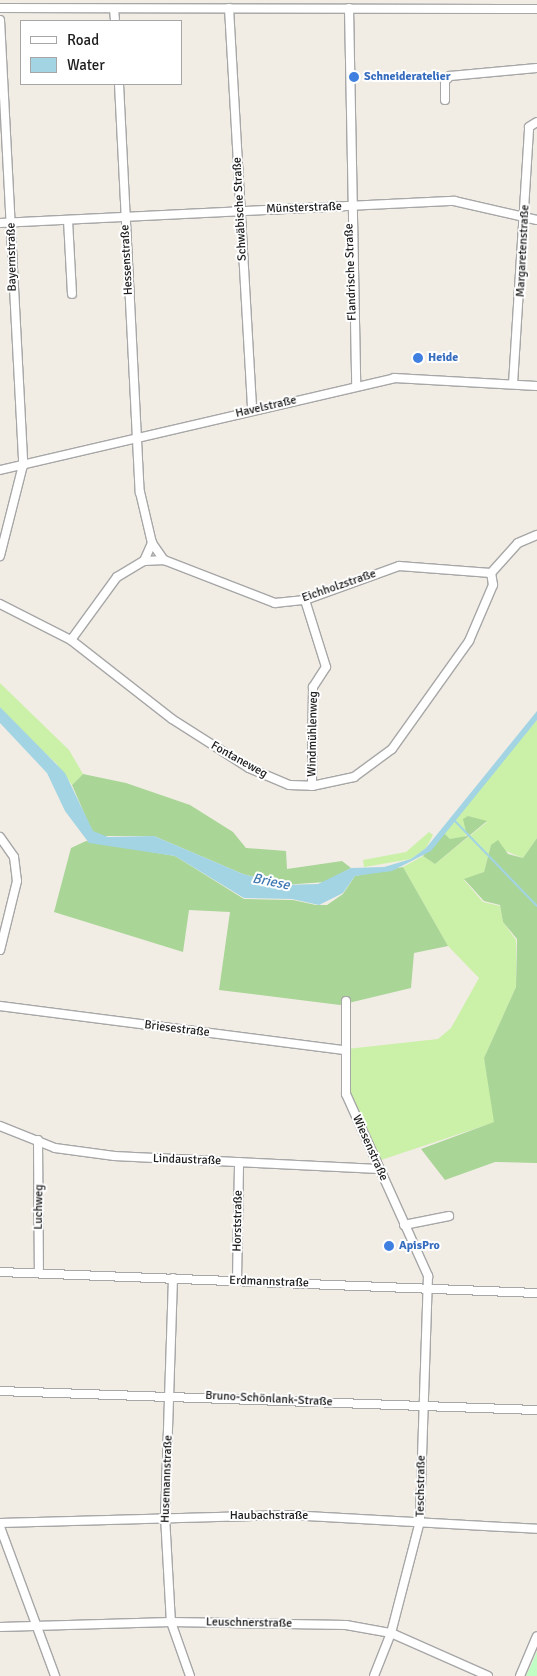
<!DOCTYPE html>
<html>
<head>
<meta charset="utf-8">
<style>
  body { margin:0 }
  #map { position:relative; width:537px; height:1676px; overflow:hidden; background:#f1ede5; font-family:Signika,sans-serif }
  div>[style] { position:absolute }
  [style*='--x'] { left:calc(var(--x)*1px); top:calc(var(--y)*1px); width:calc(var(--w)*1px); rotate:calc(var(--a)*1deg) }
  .grass>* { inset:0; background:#cbf0a7 }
  .forest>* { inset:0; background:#a9d596 }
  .park>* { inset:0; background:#bfffc4 }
  .water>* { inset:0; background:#a2d4e3 }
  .stream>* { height:2px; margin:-1px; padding:0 1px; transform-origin:1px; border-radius:1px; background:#a2d4e3 }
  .roads { filter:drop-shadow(1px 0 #a7a7a7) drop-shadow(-1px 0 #a7a7a7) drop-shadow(0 1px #a7a7a7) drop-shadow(0 -1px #a7a7a7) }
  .minor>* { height:8px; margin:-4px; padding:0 4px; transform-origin:4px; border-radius:4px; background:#fff }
  .dots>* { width:14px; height:14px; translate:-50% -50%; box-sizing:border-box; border:2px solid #fff; border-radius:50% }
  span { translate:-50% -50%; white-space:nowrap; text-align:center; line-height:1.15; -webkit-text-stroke:4px #fff; paint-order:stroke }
  .shop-label { font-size:12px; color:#366cbe; font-weight:700 }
  .left { translate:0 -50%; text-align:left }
  .street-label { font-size:12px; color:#202020 }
  .water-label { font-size:14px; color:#4079b2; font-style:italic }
  .legend { position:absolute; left:20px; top:20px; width:162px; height:65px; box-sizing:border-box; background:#fff; border:1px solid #a6a6a6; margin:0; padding:6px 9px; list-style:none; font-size:15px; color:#202020 }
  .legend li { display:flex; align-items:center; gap:10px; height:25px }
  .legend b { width:25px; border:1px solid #a6a6a6 }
</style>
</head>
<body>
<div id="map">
  <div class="grass">
    <i style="clip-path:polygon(0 683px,69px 750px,83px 774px,72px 785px,56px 763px,19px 730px,0 707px)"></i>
    <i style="clip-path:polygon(537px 720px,537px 838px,523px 858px,491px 845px,484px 872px,464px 880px,483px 902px,500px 906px,503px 922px,516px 940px,516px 987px,484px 1058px,495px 1122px,381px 1160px,350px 1094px,347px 1049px,438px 1039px,451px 1028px,479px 978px,448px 946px,403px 867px,423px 856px,435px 864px,487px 822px,468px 816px,469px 831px,462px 840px,450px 839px,443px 832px)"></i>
    <i style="clip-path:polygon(429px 832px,433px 835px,426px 848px,411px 859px,364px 867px,363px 860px,406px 852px)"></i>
  </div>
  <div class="forest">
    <i style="clip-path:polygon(83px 774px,126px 783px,190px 805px,233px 832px,246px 848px,286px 851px,287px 869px,342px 861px,351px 868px,325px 882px,283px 885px,243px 874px,154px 836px,103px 836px,92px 831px,72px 785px)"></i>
    <i style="clip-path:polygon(468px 816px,487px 821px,435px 864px,423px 856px,443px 832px,450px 839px,467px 836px,463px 819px)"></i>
    <i style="clip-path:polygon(537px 838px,537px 1163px,495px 1162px,445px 1180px,421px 1149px,494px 1122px,484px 1058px,516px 987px,517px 939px,503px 922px,500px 905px,484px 901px,464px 879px,484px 872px,491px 845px,498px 840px,508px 854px,523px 858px)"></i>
    <i style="clip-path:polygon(86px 841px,175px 856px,244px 899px,293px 900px,316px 905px,327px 905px,343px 894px,355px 876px,403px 867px,448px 946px,414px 953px,411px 988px,340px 1005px,219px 990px,230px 912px,189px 910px,183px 952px,54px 912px,71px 848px)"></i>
  </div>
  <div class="park">
    <i style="clip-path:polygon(537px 1651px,537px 1676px,526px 1676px,533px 1661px)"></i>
  </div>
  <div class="water">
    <i style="clip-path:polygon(0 707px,65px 773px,93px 831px,108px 837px,154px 836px,243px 874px,283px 885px,318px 884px,351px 868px,384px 867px,411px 859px,426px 848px,537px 711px,537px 720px,431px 851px,392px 871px,355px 876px,343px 893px,319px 905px,292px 899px,244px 898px,175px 856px,89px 843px,65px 811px,47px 773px,0 723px)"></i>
  </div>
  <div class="stream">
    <i style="--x:452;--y:818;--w:122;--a:46"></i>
  </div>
  <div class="roads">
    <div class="minor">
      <i style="--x:0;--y:8;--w:537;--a:0.11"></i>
      <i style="--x:229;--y:8;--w:403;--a:86.7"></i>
      <i style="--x:349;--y:8;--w:378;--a:88.9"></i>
      <i style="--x:114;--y:9;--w:12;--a:85"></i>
      <i style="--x:0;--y:20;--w:446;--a:87"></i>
      <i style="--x:23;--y:465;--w:94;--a:104.2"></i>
      <i style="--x:119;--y:84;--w:409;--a:87.1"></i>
      <i style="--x:140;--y:492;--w:52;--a:76.8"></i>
      <i style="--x:152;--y:543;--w:21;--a:55"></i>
      <i style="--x:445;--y:100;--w:19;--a:-90"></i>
      <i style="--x:445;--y:81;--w:7;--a:-45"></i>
      <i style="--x:450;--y:76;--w:87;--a:-5.3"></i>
      <i style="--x:68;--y:220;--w:74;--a:86.9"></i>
      <i style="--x:0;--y:223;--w:455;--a:-2.8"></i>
      <i style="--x:454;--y:201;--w:85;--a:12.9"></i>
      <i style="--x:513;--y:384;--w:257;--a:-86.4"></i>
      <i style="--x:529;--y:127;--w:9;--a:-32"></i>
      <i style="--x:0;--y:470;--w:405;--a:-13.1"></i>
      <i style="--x:394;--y:378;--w:143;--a:3.2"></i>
      <i style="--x:144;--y:561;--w:20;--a:-3"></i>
      <i style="--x:164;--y:560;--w:119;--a:21.2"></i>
      <i style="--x:275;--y:603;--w:30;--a:-6"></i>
      <i style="--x:305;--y:600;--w:100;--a:-19.9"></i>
      <i style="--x:399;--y:566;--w:92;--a:4.4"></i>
      <i style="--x:305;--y:600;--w:70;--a:72.6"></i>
      <i style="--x:326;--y:667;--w:24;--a:123"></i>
      <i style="--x:313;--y:687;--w:99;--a:90.6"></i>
      <i style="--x:0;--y:604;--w:80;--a:26.9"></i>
      <i style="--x:71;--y:640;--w:128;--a:38"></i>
      <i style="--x:172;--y:719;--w:91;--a:32.5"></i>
      <i style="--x:249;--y:768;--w:43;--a:23"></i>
      <i style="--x:289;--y:785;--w:23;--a:2"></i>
      <i style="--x:312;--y:786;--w:43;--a:-12.1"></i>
      <i style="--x:354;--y:777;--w:47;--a:-36.4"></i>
      <i style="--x:392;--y:749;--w:133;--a:-54.5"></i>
      <i style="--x:469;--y:641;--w:61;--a:-66.8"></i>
      <i style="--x:493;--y:585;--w:12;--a:-99"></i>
      <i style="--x:491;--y:573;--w:40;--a:-48"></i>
      <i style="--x:518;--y:543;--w:21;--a:-23"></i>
      <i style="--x:71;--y:640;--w:78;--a:-53.9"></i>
      <i style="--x:117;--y:577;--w:31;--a:-31"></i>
      <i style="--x:144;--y:561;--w:20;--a:-66"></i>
      <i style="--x:0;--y:837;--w:24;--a:55"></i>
      <i style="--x:14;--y:857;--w:24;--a:83"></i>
      <i style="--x:17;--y:881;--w:71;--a:103.8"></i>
      <i style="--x:346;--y:1001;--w:93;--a:90"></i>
      <i style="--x:346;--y:1094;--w:200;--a:65.7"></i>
      <i style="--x:428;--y:1276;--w:245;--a:91.9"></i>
      <i style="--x:420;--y:1521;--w:116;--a:104.5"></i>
      <i style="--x:391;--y:1633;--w:46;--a:111.6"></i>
      <i style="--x:0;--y:1006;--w:347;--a:7.3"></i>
      <i style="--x:0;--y:1126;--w:59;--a:21.8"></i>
      <i style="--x:55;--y:1148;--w:60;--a:7.7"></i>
      <i style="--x:114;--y:1156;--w:265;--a:2.8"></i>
      <i style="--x:38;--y:1140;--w:133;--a:89.6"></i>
      <i style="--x:404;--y:1225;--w:46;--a:-11.3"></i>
      <i style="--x:0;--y:1272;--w:537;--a:2.24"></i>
      <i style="--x:173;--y:1278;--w:238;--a:91.9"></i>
      <i style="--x:165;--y:1516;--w:106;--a:86.8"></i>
      <i style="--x:171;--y:1622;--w:57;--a:70.6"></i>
      <i style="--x:237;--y:1280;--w:118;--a:-89"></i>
      <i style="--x:0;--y:1391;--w:537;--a:2.03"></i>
      <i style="--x:0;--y:1523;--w:289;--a:-1.6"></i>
      <i style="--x:289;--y:1515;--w:248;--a:3.2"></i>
      <i style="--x:0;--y:1527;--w:159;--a:69.7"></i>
      <i style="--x:0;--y:1627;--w:171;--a:-1.7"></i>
      <i style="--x:171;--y:1622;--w:175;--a:1"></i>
      <i style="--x:346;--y:1625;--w:46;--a:10.1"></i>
      <i style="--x:391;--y:1633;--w:106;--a:23.9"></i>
      <i style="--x:520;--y:1676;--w:43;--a:-67"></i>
    </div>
  </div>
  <div class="dots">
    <i style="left:354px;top:77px;background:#3f7fe0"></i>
    <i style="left:418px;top:358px;background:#3f7fe0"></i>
    <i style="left:389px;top:1246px;background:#3f7fe0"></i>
  </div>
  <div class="shop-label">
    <span class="left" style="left:364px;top:77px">Schneideratelier</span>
    <span class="left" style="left:428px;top:358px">Heide</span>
    <span class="left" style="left:399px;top:1246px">ApisPro</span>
  </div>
  <div class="street-label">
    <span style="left:304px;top:208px;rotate:-2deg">Münsterstraße</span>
    <span style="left:240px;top:209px;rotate:-93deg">Schwäbische Straße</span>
    <span style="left:523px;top:251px;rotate:-87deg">Margaretenstraße</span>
    <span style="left:12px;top:257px;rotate:-91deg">Bayernstraße</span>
    <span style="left:127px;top:260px;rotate:-93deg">Hessenstraße</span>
    <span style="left:351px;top:272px;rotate:-92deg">Flandrische Straße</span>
    <span style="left:266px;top:407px;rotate:-13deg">Havelstraße</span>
    <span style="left:339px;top:586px;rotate:-19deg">Eichholzstraße</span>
    <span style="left:313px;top:734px;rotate:-89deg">Windmühlenweg</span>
    <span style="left:239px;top:760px;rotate:29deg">Fontaneweg</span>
    <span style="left:177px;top:1029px;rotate:7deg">Briesestraße</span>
    <span style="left:370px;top:1148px;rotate:66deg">Wiesenstraße</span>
    <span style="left:187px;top:1160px;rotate:2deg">Lindaustraße</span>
    <span style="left:39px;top:1207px;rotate:-89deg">Luchweg</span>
    <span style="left:238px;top:1221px;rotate:-89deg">Horststraße</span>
    <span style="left:269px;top:1282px;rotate:2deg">Erdmannstraße</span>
    <span style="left:269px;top:1399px;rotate:3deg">Bruno-Schönlank-Straße</span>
    <span style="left:167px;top:1479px;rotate:-88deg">Husemannstraße</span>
    <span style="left:421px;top:1486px;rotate:-89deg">Teschstraße</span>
    <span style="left:269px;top:1516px">Haubachstraße</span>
    <span style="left:249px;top:1623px;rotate:1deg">Leuschnerstraße</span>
  </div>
  <div class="water-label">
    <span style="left:271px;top:882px;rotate:11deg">Briese</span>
  </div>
  <ul class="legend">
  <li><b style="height:6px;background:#fff"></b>Road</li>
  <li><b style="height:14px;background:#a2d4e3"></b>Water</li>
  </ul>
</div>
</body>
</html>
